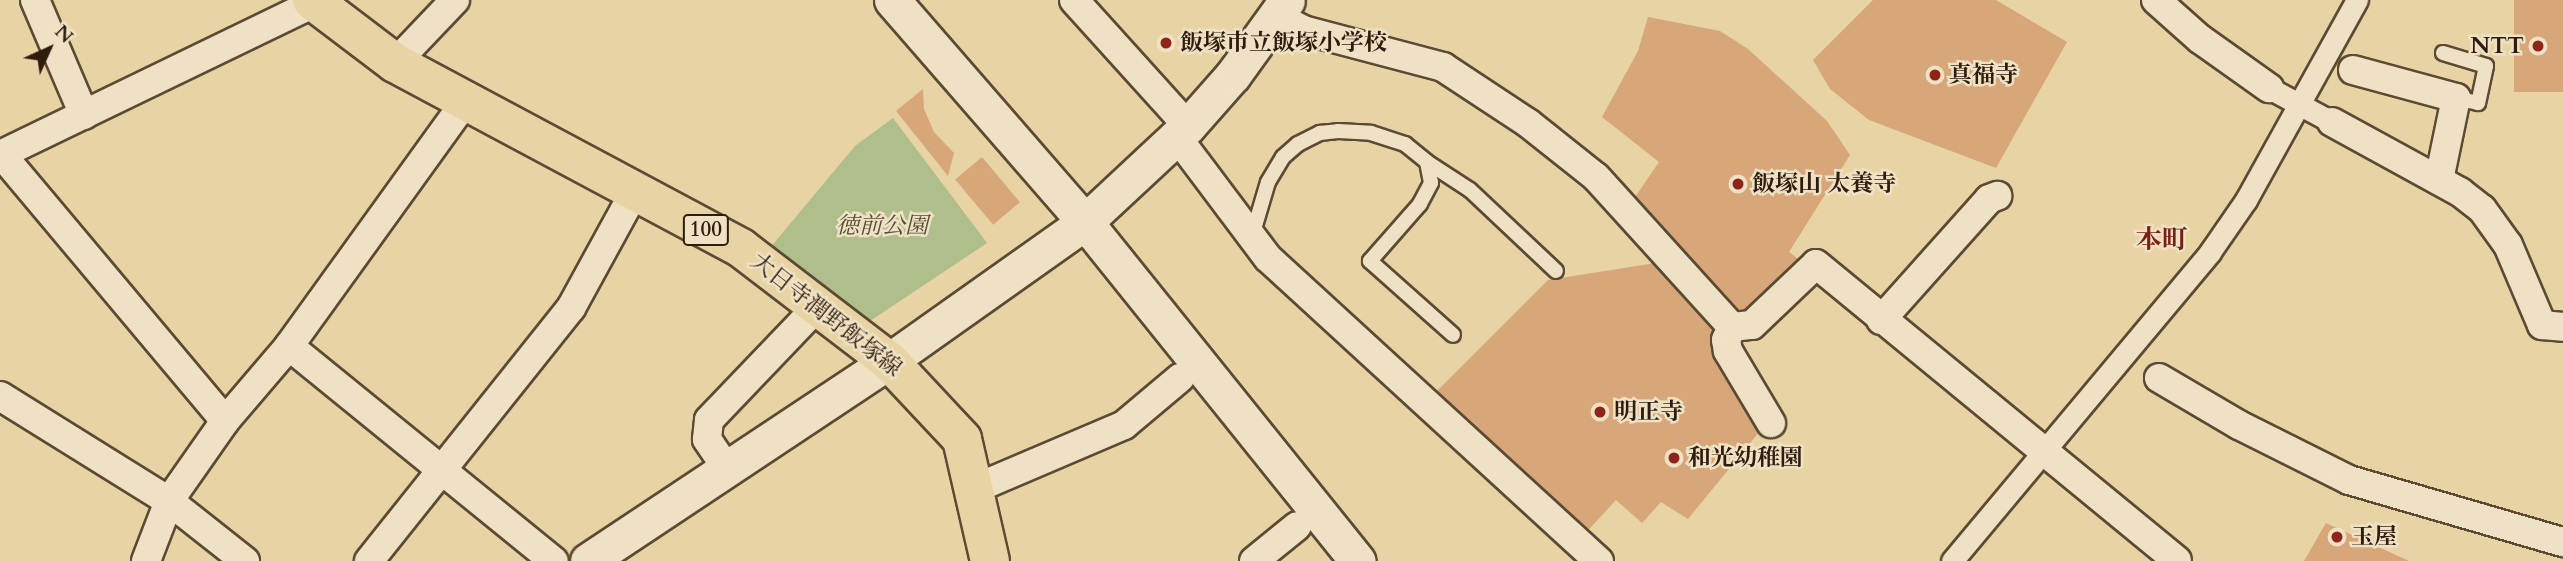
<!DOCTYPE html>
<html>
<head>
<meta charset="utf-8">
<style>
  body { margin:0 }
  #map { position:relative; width:2563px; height:561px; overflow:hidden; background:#e7d3a4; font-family:Cardo,"Noto Serif JP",serif }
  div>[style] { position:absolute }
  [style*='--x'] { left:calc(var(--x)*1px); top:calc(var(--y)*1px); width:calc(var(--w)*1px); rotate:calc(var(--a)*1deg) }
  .green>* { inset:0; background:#afbe8b }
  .building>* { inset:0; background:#d7a679; transform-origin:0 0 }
  .roads { filter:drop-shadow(2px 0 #5c4a34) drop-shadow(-2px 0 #5c4a34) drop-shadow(0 2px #5c4a34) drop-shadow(0 -2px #5c4a34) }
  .service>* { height:14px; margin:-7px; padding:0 7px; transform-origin:7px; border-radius:7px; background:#efe2c4 }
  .pedestrian>* { height:21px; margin:-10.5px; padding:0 10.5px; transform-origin:10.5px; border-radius:10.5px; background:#efe2c4 }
  .minor>* { height:28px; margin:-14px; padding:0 14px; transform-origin:14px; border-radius:14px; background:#efe2c4 }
  .tertiary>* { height:35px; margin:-17.5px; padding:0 17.5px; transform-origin:17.5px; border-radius:17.5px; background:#efe2c4 }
  .primary>* { height:38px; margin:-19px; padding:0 19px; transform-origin:19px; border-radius:19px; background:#e7d3a4 }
  .dots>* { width:19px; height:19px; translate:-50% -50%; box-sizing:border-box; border:4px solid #efe2c4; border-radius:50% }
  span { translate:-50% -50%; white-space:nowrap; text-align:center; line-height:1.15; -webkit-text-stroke:5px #efe2c4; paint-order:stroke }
  .shield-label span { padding:2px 5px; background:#efe2c4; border:2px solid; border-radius:5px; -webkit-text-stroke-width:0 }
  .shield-label { font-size:21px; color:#2e1c0e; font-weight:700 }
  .poi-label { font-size:23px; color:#2e1c0e; font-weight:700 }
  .left { translate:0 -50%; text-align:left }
  .right { translate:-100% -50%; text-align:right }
  .park-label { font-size:23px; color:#554d34; font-style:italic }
  .street-label { font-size:23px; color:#2e1c0e }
  .quarter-label { font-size:26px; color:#7a1f14; font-weight:700 }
  .north { position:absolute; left:14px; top:14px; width:70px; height:70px; -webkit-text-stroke:5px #efe2c4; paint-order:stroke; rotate:45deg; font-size:19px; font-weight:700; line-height:28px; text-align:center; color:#2e1c0e }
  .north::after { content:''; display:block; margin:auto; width:24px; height:32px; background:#2e1c0e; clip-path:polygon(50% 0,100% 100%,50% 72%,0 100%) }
</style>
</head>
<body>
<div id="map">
  <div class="green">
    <i style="clip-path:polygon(893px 118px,987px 243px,864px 325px,764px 255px,855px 146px)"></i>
  </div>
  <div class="building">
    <i style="clip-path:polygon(1873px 0,1996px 0,2067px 42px,1996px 168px,1869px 120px,1830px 89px,1813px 60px)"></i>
    <i style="left:2514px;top:0;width:49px;height:92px"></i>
    <i style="clip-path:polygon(1648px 17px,1720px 31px,1748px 49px,1827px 121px,1850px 155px,1789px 252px,1805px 264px,1746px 324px,1629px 206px,1659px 162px,1602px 117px,1638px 51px)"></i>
    <i style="clip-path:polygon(923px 89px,924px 109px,934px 132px,954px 153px,948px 176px,896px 111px)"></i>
    <i style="left:982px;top:157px;width:59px;height:35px;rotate:50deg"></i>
    <i style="clip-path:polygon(1662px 262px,1723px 333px,1764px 426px,1688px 519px,1661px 502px,1642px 523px,1616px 500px,1582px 537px,1429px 399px,1548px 280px)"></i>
    <i style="clip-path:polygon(2326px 523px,2409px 561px,2304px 561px)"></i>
  </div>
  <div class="roads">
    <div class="service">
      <i style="--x:2443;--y:53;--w:45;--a:16.8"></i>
      <i style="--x:2486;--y:66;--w:38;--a:102"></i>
      <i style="--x:2478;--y:103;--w:23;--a:-167"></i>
      <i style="--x:1427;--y:162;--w:51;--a:33.1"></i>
      <i style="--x:1470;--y:190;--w:118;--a:43.3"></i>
      <i style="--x:1252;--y:236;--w:56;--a:-73.5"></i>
      <i style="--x:1268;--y:182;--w:29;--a:-59"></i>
      <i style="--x:1283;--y:157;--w:20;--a:-41"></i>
      <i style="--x:1298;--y:144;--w:25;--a:-27"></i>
      <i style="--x:1320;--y:133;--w:18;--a:-6"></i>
      <i style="--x:1338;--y:131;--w:33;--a:3"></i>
      <i style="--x:1371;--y:133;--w:36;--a:18"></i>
      <i style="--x:1405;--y:144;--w:28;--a:39"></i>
      <i style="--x:1427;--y:162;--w:21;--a:79"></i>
      <i style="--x:1431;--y:183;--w:24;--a:118"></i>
      <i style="--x:1420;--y:204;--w:76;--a:131.3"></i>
      <i style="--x:1370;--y:261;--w:111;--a:41.7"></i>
    </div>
    <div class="pedestrian">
      <i style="--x:2269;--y:88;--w:72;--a:28.4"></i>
      <i style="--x:1952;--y:561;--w:403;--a:-50.1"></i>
      <i style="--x:2210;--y:252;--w:63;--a:-55.3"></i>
      <i style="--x:2246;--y:200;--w:229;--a:-61"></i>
    </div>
    <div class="minor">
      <i style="--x:35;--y:0;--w:125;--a:66.9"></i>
      <i style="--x:1074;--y:0;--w:170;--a:47.9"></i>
      <i style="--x:2156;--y:0;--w:59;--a:41.6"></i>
      <i style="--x:2200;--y:39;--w:85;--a:35.4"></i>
      <i style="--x:1278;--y:17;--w:28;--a:27"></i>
      <i style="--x:1303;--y:30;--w:145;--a:14.8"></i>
      <i style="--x:1443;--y:67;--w:102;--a:33.4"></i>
      <i style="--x:1528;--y:123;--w:87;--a:38.5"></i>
      <i style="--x:1596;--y:177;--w:202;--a:47.8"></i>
      <i style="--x:1732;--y:327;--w:20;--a:-6"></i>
      <i style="--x:1752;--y:325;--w:88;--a:-43.6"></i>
      <i style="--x:1816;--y:264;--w:467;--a:39.4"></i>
      <i style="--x:395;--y:63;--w:87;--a:-46.4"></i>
      <i style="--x:2353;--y:70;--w:107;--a:15.2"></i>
      <i style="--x:2456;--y:98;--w:84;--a:101.7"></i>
      <i style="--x:2332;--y:122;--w:146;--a:28.7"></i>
      <i style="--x:2460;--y:192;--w:28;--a:38"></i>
      <i style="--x:2482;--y:209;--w:44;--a:54.2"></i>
      <i style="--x:2508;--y:245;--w:87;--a:67"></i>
      <i style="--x:2542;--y:325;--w:21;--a:5"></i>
      <i style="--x:1177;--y:137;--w:151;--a:53.1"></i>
      <i style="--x:1268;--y:258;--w:449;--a:42.5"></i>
      <i style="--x:0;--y:155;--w:350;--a:-25.8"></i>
      <i style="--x:2;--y:155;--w:347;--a:50"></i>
      <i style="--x:1881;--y:320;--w:162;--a:-48.2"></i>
      <i style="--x:1989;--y:199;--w:9;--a:-21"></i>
      <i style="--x:1732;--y:327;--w:14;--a:115"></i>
      <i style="--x:1726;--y:340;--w:11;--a:80"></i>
      <i style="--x:1728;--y:351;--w:84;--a:59.2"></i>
      <i style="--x:289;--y:346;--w:341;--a:39.1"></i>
      <i style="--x:2159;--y:378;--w:93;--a:30.4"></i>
      <i style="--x:2239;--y:425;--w:123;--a:26.6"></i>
      <i style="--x:2349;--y:480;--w:223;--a:16.2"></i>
      <i style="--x:0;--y:396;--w:199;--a:31.9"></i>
      <i style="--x:169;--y:501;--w:97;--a:38.3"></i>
      <i style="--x:727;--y:469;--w:36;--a:-124"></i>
      <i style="--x:707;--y:439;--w:19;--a:-84"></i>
      <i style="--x:709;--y:420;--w:159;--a:-46.3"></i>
      <i style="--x:974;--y:489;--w:163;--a:-23.1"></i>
      <i style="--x:1124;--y:425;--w:73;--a:-40"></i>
      <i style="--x:146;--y:561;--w:64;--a:-69"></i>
      <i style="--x:169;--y:501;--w:98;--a:-55"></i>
      <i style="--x:225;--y:421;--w:99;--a:-49.5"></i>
      <i style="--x:289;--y:346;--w:301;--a:-54.2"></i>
      <i style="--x:369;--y:561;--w:324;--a:-51.4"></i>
      <i style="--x:571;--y:308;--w:131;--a:-61.3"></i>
      <i style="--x:1254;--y:561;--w:55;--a:-39.1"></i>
    </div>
    <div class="tertiary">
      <i style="--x:892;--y:0;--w:294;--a:49"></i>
      <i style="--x:1085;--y:222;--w:435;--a:51.2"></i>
      <i style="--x:588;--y:561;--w:361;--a:-33.6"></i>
      <i style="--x:889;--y:361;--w:240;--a:-35.3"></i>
      <i style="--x:1085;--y:222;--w:141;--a:-43"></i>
      <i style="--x:1188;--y:126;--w:68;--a:-48.6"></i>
      <i style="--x:1233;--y:75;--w:92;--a:-54.2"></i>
    </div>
    <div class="primary">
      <i style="--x:312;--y:0;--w:104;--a:37.2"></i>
      <i style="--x:395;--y:63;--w:392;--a:28.1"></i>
      <i style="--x:741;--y:248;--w:186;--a:37.4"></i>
      <i style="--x:889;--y:361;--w:107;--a:46.9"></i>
      <i style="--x:962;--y:439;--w:125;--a:77.1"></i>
    </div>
  </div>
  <div class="dots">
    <i style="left:1166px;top:43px;background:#8f2418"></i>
    <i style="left:2538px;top:46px;background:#8f2418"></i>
    <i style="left:1935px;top:75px;background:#8f2418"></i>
    <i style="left:1738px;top:184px;background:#8f2418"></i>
    <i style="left:1600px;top:412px;background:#8f2418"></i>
    <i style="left:1674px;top:458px;background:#8f2418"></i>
    <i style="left:2337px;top:537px;background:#8f2418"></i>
  </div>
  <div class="shield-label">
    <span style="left:706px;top:230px">100</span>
  </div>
  <div class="poi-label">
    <span class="left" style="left:1180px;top:43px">飯塚市立飯塚小学校</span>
    <span class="right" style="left:2524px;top:46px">NTT</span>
    <span class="left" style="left:1949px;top:75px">真福寺</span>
    <span class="left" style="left:1752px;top:184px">飯塚山 太養寺</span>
    <span class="left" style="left:1614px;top:412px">明正寺</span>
    <span class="left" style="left:1688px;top:458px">和光幼稚園</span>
    <span class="left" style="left:2351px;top:537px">玉屋</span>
  </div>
  <div class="park-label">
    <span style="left:882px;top:226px">徳前公園</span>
  </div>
  <div class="street-label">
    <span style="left:826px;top:315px;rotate:38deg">大日寺潤野飯塚線</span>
  </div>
  <div class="quarter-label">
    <span style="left:2162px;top:240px">本町</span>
  </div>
  <div class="north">N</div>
</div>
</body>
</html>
